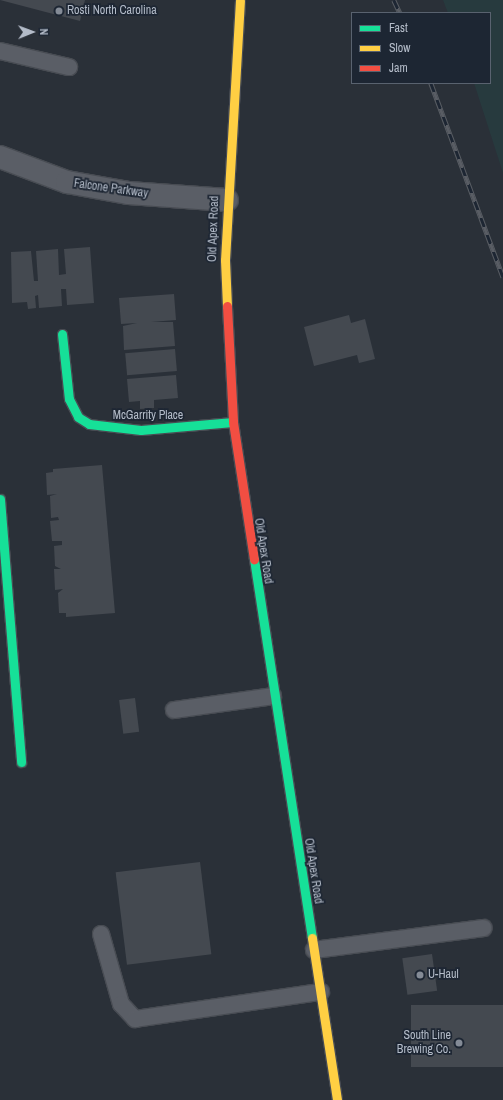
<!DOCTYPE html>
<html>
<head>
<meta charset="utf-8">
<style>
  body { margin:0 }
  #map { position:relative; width:503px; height:1100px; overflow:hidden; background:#2a3038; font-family:"Archivo Narrow",sans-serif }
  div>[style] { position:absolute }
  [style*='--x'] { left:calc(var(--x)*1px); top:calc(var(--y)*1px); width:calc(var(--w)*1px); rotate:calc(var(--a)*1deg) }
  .green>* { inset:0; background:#273a3e }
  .building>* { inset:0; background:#444950; transform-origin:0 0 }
  .roads { filter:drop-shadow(1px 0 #484c53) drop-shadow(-1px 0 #484c53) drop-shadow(0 1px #484c53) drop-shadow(0 -1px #484c53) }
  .lane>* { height:16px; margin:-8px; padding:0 8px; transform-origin:8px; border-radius:8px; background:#5a5e66 }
  .street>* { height:22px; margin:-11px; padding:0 11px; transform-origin:11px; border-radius:11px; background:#5a5e66 }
  .fast>* { height:9px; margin:-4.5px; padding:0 4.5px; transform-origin:4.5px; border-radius:4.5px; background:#16e098 }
  .slow>* { height:9px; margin:-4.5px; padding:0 4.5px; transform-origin:4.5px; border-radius:4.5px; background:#ffcf43 }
  .jam>* { height:9px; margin:-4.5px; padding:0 4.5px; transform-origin:4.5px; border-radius:4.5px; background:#f24e42 }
  .rail>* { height:4.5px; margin-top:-2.25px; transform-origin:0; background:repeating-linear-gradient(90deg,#1d2633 0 9px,#595d64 0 18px); box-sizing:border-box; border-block:1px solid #595d64 }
  .dots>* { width:11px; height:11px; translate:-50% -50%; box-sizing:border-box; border:2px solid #1d2633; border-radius:50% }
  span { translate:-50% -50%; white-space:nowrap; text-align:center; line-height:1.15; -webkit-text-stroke:3.5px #1d2633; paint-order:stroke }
  .poi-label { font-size:12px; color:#b4bcc9 }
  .left { translate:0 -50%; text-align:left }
  .right { translate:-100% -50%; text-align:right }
  .street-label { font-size:12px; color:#b4bcc9 }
  .legend { position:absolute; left:351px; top:12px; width:140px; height:72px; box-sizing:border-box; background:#1d2633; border:1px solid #59626f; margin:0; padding:5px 7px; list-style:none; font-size:12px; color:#b4bcc9 }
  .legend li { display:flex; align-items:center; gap:8px; height:20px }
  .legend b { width:20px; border:1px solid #59626f }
  .north { position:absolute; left:12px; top:12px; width:40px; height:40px; -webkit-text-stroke:3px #1d2633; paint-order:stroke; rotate:89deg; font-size:11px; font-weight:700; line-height:16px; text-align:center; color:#b4bcc9 }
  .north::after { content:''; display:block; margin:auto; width:14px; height:18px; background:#b4bcc9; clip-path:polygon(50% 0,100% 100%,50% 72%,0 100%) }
</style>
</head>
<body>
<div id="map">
  <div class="green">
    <i style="clip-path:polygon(443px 0,503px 0,503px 173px,474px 83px,490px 83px,490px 13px,448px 13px)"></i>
  </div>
  <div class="building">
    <i style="clip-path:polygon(0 0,85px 0,80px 21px)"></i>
    <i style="clip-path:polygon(90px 247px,94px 303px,67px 305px,66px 289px,61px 289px,62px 306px,39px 308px,38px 295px,35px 296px,36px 308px,28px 309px,27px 302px,12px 303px,11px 252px,31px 251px,34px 281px,38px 281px,36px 251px,58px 249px,59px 275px,66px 274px,64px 249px)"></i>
    <i style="clip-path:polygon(174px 294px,176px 320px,151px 322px,173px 322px,175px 346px,124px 350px,123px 326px,137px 323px,121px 324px,119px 298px)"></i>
    <i style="clip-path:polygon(349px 315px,351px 323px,365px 319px,375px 359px,359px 363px,357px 355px,314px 366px,304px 327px)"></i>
    <i style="left:175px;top:349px;width:22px;height:50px;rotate:85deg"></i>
    <i style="clip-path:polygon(176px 375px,178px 398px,154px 400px,154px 408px,140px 409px,140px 401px,129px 402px,127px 379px)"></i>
    <i style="clip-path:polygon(102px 465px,115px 613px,66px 617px,66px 613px,59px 613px,58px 593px,63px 589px,55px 590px,54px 569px,61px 569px,55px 566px,54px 546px,62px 545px,62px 541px,52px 541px,50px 521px,59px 520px,58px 517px,51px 518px,50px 496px,57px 494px,47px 495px,46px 473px,53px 472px,53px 469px)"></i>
    <i style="left:135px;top:698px;width:34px;height:16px;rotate:83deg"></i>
    <i style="left:200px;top:862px;width:93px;height:85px;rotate:83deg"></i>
    <i style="left:432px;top:954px;width:37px;height:30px;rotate:82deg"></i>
    <i style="left:503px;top:1005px;width:62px;height:92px;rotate:90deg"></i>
  </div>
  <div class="roads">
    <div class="lane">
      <i style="--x:0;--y:51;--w:71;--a:13.1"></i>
      <i style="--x:174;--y:710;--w:100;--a:-8"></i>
      <i style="--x:101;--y:934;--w:73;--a:74.1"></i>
      <i style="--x:121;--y:1004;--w:21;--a:47"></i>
      <i style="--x:135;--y:1019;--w:188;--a:-8.3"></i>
      <i style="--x:314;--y:950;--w:171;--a:-7.4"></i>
    </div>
    <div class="street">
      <i style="--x:0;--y:157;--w:72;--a:20.5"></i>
      <i style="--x:67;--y:182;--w:63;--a:10.1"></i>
      <i style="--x:129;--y:193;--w:98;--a:4.1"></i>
    </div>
    <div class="fast">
      <i style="--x:62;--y:334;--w:65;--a:83.9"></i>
      <i style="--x:69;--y:399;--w:20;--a:63"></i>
      <i style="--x:78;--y:417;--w:13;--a:32"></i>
      <i style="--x:89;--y:424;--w:52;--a:6.6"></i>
      <i style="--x:141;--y:430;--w:92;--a:-5"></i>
      <i style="--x:0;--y:499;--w:264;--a:85.4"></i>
      <i style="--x:254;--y:559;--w:383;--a:81.3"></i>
    </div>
    <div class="slow">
      <i style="--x:227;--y:306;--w:46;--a:-92.5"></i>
      <i style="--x:225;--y:260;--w:260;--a:-86.7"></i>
      <i style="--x:312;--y:938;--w:164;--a:81.2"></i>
    </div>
    <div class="jam">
      <i style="--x:227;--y:306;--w:116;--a:87"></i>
      <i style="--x:233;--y:422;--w:139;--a:81.3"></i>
    </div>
  </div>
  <div class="rail">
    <i style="--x:394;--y:0;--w:14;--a:65"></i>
    <i style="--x:431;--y:83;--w:207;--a:69.6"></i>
  </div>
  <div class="dots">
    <i style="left:59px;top:11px;background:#848b96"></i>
    <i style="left:420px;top:975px;background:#848b96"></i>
    <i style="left:459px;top:1043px;background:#848b96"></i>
  </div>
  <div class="poi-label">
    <span class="left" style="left:67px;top:11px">Rosti North Carolina</span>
    <span class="left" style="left:428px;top:975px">U-Haul</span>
    <span class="right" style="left:451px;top:1043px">South Line<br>Brewing Co.</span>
  </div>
  <div class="street-label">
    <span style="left:111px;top:189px;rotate:8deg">Falcone Parkway</span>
    <span style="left:214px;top:229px;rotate:-88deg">Old Apex Road</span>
    <span style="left:148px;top:416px">McGarrity Place</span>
    <span style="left:263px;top:551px;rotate:81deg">Old Apex Road</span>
    <span style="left:313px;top:871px;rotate:81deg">Old Apex Road</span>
  </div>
  <ul class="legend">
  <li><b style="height:5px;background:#16e098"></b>Fast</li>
  <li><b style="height:5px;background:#ffcf43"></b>Slow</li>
  <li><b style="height:5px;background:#f24e42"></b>Jam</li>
  </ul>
  <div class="north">N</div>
</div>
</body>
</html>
